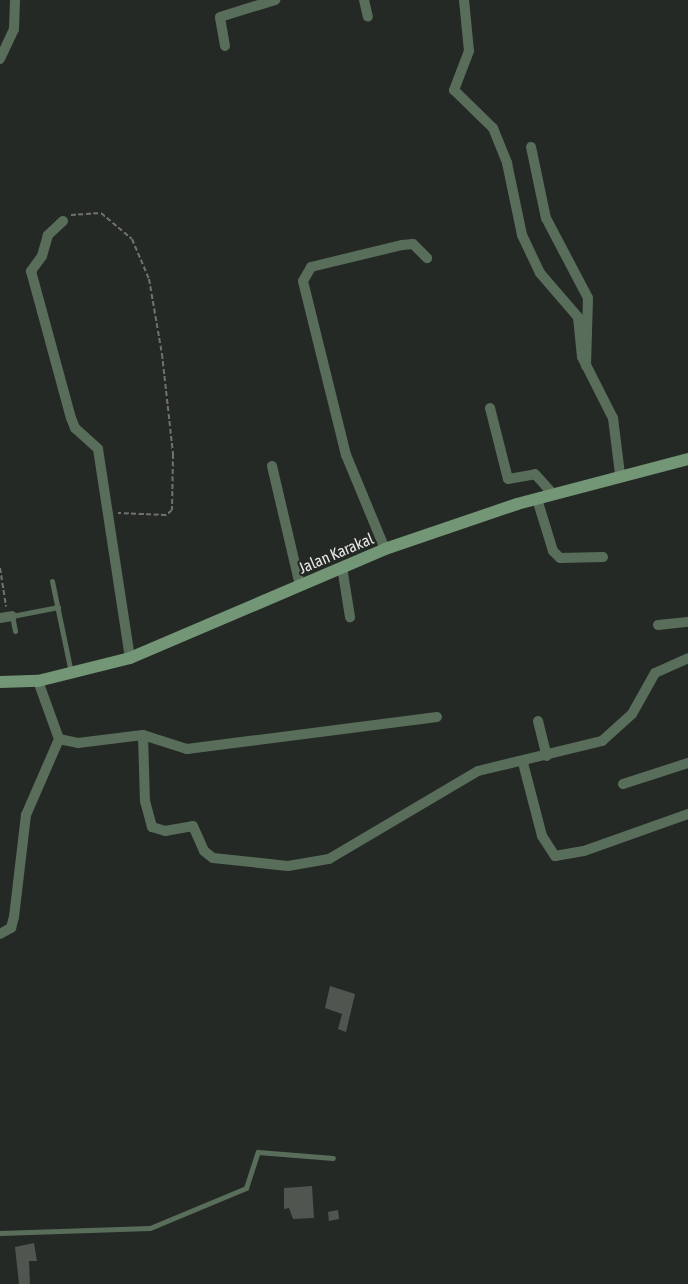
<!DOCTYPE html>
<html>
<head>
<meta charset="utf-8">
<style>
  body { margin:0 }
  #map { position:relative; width:688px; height:1284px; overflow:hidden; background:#252925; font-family:"Asap Condensed",sans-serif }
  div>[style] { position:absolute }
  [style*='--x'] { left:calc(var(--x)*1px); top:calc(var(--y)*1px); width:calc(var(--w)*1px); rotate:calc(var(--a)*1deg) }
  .building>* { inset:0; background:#505550 }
  .path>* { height:2px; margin-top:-1px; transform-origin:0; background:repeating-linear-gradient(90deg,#6f726f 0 5px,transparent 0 7.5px) }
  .lane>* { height:5px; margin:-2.5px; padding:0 2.5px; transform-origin:2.5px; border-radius:2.5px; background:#596e5a }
  .street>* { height:10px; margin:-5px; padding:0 5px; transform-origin:5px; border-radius:5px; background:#596e5a }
  .secondary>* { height:12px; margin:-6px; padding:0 6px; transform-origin:6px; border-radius:6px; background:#739676 }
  span { translate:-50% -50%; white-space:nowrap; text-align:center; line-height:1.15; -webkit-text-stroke:4.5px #252925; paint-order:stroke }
  .street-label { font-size:16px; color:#e5e8e5 }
</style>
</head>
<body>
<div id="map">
  <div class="building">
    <i style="clip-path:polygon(330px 986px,355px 994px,346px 1032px,338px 1029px,342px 1014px,325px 1008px)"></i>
    <i style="clip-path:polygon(312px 1186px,314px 1218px,293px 1219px,289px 1208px,284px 1209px,284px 1188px)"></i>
    <i style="clip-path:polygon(338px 1210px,339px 1219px,329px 1221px,328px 1212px)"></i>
    <i style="clip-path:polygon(34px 1243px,37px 1261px,29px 1261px,30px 1284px,19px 1284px,15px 1247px)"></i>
  </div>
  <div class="path">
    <i style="--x:71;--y:215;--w:30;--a:-4"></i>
    <i style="--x:101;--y:213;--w:40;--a:40"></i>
    <i style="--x:132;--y:239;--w:43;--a:67"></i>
    <i style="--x:149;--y:279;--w:76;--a:80.2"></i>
    <i style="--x:162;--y:354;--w:101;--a:83.7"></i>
    <i style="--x:173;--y:454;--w:56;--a:91"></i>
    <i style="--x:172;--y:510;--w:8;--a:140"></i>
    <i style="--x:166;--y:515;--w:48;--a:-177.6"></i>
    <i style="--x:0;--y:568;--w:39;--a:81"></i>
  </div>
  <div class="lane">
    <i style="--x:52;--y:581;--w:94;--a:78.3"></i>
    <i style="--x:15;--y:631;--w:15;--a:-101"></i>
    <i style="--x:12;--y:616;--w:47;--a:-11.1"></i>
    <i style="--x:0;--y:1233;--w:150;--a:-1.9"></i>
    <i style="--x:150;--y:1228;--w:104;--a:-22.6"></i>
    <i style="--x:246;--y:1188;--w:38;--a:-72"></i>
    <i style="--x:258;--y:1152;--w:75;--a:4.6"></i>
  </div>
  <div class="street">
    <i style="--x:364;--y:0;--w:17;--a:77"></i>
    <i style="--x:464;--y:0;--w:51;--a:84.4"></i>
    <i style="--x:469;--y:51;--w:42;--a:111"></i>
    <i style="--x:454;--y:90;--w:54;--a:44.3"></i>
    <i style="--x:493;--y:128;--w:38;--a:68"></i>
    <i style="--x:507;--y:163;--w:74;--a:78.2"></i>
    <i style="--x:522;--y:235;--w:42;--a:64.7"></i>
    <i style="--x:540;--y:273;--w:58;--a:49.2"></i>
    <i style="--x:578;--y:317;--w:40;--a:84.3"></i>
    <i style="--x:582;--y:357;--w:68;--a:63.1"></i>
    <i style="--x:613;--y:418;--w:56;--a:82.9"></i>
    <i style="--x:225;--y:46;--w:29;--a:-100"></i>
    <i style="--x:220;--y:17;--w:58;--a:-17.2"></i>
    <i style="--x:0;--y:59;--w:33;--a:-65"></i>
    <i style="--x:14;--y:29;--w:29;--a:-88"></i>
    <i style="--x:531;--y:147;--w:73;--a:78.1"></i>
    <i style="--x:546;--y:218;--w:90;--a:62.3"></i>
    <i style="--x:588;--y:298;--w:68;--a:91.7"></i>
    <i style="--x:63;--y:221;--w:21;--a:137"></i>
    <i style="--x:48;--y:235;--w:22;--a:106"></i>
    <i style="--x:42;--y:256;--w:19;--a:126"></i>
    <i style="--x:31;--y:271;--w:152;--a:74.8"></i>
    <i style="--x:71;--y:418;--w:11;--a:68"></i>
    <i style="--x:75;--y:428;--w:31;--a:42"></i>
    <i style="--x:98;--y:449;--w:211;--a:81.3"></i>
    <i style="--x:490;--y:408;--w:73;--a:75.8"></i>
    <i style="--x:508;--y:479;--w:27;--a:-10"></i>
    <i style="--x:535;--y:474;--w:27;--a:48"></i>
    <i style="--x:272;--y:466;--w:122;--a:76.8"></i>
    <i style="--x:537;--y:499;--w:54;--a:72.9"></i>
    <i style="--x:553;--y:551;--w:10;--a:45"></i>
    <i style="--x:560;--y:558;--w:43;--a:-1.3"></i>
    <i style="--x:385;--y:549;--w:102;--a:-112.5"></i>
    <i style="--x:346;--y:455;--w:179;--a:-103.9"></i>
    <i style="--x:303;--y:281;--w:16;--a:-60"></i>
    <i style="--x:311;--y:267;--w:94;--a:-13.6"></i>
    <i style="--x:402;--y:245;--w:11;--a:-5"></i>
    <i style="--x:413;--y:244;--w:20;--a:45"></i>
    <i style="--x:342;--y:567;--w:51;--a:80.9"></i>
    <i style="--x:0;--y:618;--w:12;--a:-9"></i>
    <i style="--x:658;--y:625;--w:30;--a:-6"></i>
    <i style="--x:38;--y:681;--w:62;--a:70.1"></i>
    <i style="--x:59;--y:739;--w:19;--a:12"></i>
    <i style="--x:78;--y:743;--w:65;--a:-7"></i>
    <i style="--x:143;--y:735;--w:46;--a:17.7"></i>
    <i style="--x:187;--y:749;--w:252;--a:-7.3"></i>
    <i style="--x:538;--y:721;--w:36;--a:76"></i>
    <i style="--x:143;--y:735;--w:66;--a:88.3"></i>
    <i style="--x:145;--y:801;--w:27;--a:75"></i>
    <i style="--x:152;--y:827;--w:14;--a:17"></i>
    <i style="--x:165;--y:831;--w:28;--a:-10"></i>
    <i style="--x:193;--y:826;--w:27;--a:66"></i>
    <i style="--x:204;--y:851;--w:11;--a:38"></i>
    <i style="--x:213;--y:858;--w:75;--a:6.1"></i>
    <i style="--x:288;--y:866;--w:42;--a:-9.7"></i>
    <i style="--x:329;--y:859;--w:173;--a:-30.6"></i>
    <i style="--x:478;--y:771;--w:128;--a:-13.6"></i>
    <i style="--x:602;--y:741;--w:40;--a:-42"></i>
    <i style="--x:632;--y:714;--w:47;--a:-60.7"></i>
    <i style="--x:655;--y:673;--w:36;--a:-24"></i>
    <i style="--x:523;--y:763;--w:75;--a:75.4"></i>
    <i style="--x:542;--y:836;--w:24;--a:57"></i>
    <i style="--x:555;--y:856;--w:29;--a:-10"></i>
    <i style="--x:584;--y:851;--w:110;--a:-19.6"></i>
    <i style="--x:623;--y:784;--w:68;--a:-17.9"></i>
    <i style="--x:0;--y:934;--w:13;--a:-29"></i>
    <i style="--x:11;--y:928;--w:11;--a:-75"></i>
    <i style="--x:14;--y:917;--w:103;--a:-83.3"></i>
    <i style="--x:26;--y:815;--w:83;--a:-66.5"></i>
  </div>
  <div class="secondary">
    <i style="--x:0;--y:682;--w:38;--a:-2"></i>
    <i style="--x:38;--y:681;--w:95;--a:-14"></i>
    <i style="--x:130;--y:658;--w:277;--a:-23.1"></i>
    <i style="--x:385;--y:549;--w:139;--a:-18.8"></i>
    <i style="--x:517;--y:504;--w:177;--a:-14.7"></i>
  </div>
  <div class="street-label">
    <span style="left:336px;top:553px;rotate:-23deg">Jalan Karakal</span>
  </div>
</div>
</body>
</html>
